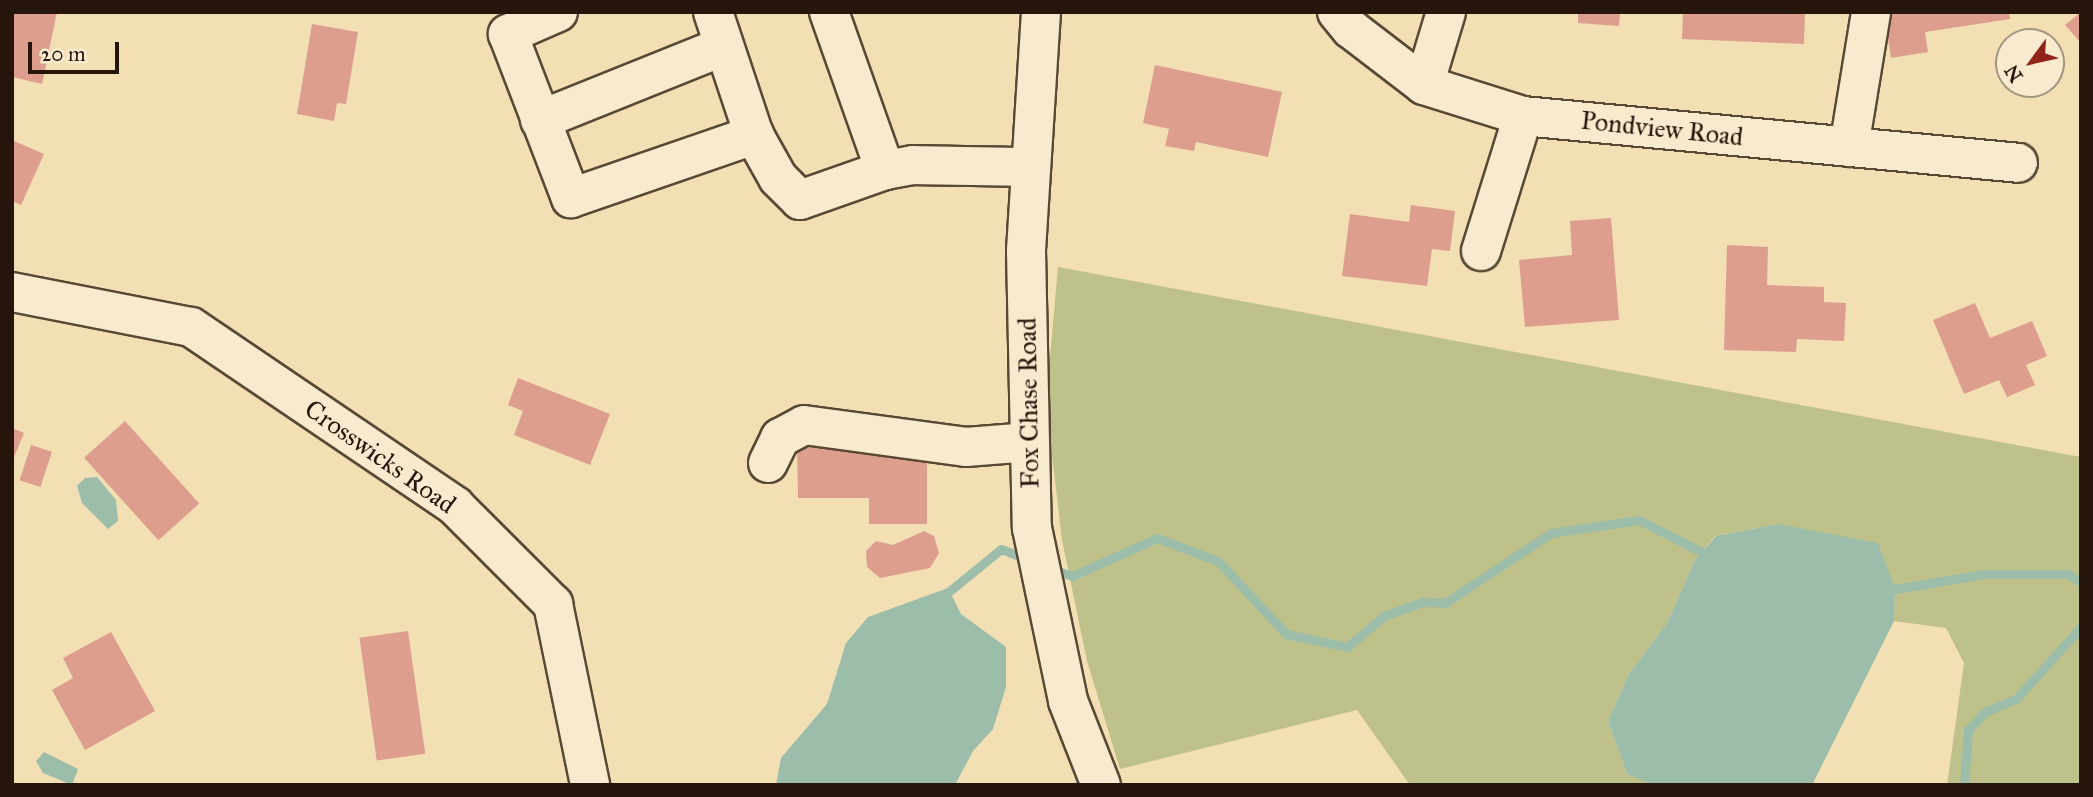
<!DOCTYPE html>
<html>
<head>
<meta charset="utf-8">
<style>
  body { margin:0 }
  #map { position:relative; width:2093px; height:797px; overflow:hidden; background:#f2dfb4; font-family:"IM FELL Great Primer",serif }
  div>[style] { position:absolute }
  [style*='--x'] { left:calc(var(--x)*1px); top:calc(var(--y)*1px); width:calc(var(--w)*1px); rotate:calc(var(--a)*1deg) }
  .green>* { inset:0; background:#bec18a }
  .water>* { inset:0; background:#9cbdaa }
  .stream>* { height:9px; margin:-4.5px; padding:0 4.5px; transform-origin:4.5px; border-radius:4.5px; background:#9cbdaa }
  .building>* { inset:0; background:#dd9e8d; transform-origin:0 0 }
  .roads { filter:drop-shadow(2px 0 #594834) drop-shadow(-2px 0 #594834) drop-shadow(0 2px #594834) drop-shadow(0 -2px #594834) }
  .minor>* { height:38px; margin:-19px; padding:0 19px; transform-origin:19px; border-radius:19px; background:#f7eace }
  span { translate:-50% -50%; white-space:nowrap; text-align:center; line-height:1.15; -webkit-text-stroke:7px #f7eace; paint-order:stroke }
  .street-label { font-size:26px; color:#26150a }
  .frame { position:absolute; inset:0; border:14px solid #26150a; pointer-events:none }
  .north { position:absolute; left:1995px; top:28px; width:70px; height:70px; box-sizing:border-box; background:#f7eace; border:2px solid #a39580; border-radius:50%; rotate:237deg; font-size:19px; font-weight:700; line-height:28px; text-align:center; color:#26150a }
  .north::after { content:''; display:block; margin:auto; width:24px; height:32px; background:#8f2418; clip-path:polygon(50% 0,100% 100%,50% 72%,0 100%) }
  .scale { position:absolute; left:28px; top:42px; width:91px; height:32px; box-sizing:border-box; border:4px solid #26150a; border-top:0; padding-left:9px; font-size:21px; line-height:24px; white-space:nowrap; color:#26150a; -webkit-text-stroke:5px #f7eace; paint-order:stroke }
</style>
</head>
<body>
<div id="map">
  <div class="green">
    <i style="clip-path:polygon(1058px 267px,2081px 457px,2081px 785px,1947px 785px,1964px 663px,1946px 628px,1894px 621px,1895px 589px,1778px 524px,1715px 536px,1695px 560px,1667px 623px,1629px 674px,1608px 721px,1627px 774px,1663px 785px,1410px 785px,1357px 710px,1120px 769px,1087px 661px,1062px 540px,1046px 403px)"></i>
  </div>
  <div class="water">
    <i style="clip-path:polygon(97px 477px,116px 500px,118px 521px,108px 529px,82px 503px,77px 486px,85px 478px)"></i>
    <i style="clip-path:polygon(1778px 524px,1878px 543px,1895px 589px,1894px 621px,1812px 785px,1654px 785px,1627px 774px,1608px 721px,1629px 674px,1667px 623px,1695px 560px,1716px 536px)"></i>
    <i style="clip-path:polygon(948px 588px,961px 614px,1006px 647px,1006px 687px,993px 729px,973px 751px,955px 785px,776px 785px,781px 758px,827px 704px,846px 643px,868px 617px)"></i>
    <i style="clip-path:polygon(44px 752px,78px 769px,72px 785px,43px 773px,36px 761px)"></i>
  </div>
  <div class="stream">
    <i style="--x:1050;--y:568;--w:23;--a:20"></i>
    <i style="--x:1072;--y:576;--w:93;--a:-24.1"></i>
    <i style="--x:1157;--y:538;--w:65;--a:20.7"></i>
    <i style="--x:1218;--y:561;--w:100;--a:47"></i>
    <i style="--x:1286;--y:634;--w:62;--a:12"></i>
    <i style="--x:1347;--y:647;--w:48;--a:-40"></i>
    <i style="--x:1384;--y:616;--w:40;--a:-20.2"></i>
    <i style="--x:1422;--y:602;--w:23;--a:2"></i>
    <i style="--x:1445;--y:603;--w:127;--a:-33.4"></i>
    <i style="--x:1551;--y:533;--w:89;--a:-8.4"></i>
    <i style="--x:1639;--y:520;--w:71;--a:26.9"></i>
    <i style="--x:1895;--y:589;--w:90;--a:-9.6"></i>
    <i style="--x:1984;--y:574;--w:84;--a:0"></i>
    <i style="--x:2068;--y:574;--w:15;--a:32"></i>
    <i style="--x:941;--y:598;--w:77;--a:-39.2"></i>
    <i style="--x:1001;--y:549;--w:28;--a:21"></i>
    <i style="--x:1964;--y:785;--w:55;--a:-85.8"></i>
    <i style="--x:1968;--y:730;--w:25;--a:-47"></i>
    <i style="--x:1985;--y:712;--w:34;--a:-23"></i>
    <i style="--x:2016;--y:699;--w:97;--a:-47.9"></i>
  </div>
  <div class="building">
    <i style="clip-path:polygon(12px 12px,57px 12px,42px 84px,12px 77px)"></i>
    <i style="clip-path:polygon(1578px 12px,1620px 12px,1619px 26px,1578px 23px)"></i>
    <i style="clip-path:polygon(1683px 12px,1805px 12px,1804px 44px,1682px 39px)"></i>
    <i style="clip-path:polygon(1884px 12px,2009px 12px,2010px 19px,1925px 32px,1928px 52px,1891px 58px)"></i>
    <i style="clip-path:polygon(2081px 12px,2081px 43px,2065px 25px)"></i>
    <i style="clip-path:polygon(312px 24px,358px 32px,346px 104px,337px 103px,334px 121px,297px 114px)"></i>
    <i style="clip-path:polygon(1155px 65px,1282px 92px,1268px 157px,1196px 142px,1194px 151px,1165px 146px,1169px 129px,1143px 123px)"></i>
    <i style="clip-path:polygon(12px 140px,44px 154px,21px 205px,12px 201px)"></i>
    <i style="clip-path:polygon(1411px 205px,1455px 211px,1450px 251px,1432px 249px,1427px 286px,1342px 276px,1350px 214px,1409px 222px)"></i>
    <i style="clip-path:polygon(1611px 218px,1619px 320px,1525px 327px,1519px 260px,1572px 255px,1570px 221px)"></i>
    <i style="clip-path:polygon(1727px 245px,1768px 247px,1767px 285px,1824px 287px,1824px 302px,1846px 303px,1844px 341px,1797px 339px,1796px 352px,1724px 350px)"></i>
    <i style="clip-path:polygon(1975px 303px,1990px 338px,2032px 321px,2047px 356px,2026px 365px,2035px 385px,2007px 397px,1999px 380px,1964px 394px,1933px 320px)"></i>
    <i style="clip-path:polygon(518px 378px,610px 414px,590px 465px,514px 435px,523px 411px,508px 405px)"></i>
    <i style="left:125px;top:421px;width:111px;height:55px;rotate:48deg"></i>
    <i style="clip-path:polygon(12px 428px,24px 433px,12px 462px)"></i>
    <i style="left:31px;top:445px;width:22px;height:37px;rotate:18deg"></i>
    <i style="clip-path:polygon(797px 445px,927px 445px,927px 524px,869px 524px,869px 498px,798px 498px)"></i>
    <i style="clip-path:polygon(924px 531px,934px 536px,939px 553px,930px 568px,880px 578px,867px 567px,866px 551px,876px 541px,893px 545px)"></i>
    <i style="left:408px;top:631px;width:124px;height:49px;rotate:82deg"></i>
    <i style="clip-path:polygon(111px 632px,155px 711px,85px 750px,52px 690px,73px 678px,63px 658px)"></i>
  </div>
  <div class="roads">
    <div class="minor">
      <i style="--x:558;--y:12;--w:55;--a:156.3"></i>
      <i style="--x:508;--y:34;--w:176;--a:69"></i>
      <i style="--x:571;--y:198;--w:194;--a:-19"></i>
      <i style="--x:713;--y:12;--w:130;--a:71.6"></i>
      <i style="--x:754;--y:135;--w:49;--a:60.8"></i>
      <i style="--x:778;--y:178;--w:31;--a:45"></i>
      <i style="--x:800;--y:200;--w:90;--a:-19.4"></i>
      <i style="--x:829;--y:12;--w:168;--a:70.5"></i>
      <i style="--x:885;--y:170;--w:28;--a:-10"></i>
      <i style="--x:913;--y:165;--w:117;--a:1"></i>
      <i style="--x:1041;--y:12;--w:239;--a:93.6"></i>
      <i style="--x:1026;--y:251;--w:277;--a:88.8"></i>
      <i style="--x:1032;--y:528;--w:177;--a:78.2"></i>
      <i style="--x:1068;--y:701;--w:90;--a:68.6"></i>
      <i style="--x:1337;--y:12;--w:22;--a:51"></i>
      <i style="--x:1351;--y:29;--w:92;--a:37.5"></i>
      <i style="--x:1424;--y:85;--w:104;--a:17.4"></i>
      <i style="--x:1523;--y:116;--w:497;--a:5.4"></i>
      <i style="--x:1424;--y:85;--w:76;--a:-73.2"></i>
      <i style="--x:540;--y:120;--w:198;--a:-21.9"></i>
      <i style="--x:1849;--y:147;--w:137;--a:-80.7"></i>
      <i style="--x:1481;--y:251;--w:141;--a:-72.7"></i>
      <i style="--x:12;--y:292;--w:182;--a:11.1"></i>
      <i style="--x:191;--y:327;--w:319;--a:34.1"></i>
      <i style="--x:455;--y:506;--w:139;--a:45"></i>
      <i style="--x:553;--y:604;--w:185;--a:78.4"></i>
      <i style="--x:768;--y:463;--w:28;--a:-64"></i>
      <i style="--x:780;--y:438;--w:27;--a:-28"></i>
      <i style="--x:804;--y:425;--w:163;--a:7.7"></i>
      <i style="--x:966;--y:447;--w:64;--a:-4.5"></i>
    </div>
  </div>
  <div class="street-label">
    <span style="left:1662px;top:129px;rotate:6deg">Pondview Road</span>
    <span style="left:1029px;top:403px;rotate:-91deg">Fox Chase Road</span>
    <span style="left:380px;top:457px;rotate:35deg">Crosswicks Road</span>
  </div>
  <div class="frame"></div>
  <div class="north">N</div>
  <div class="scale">20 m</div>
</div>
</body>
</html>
